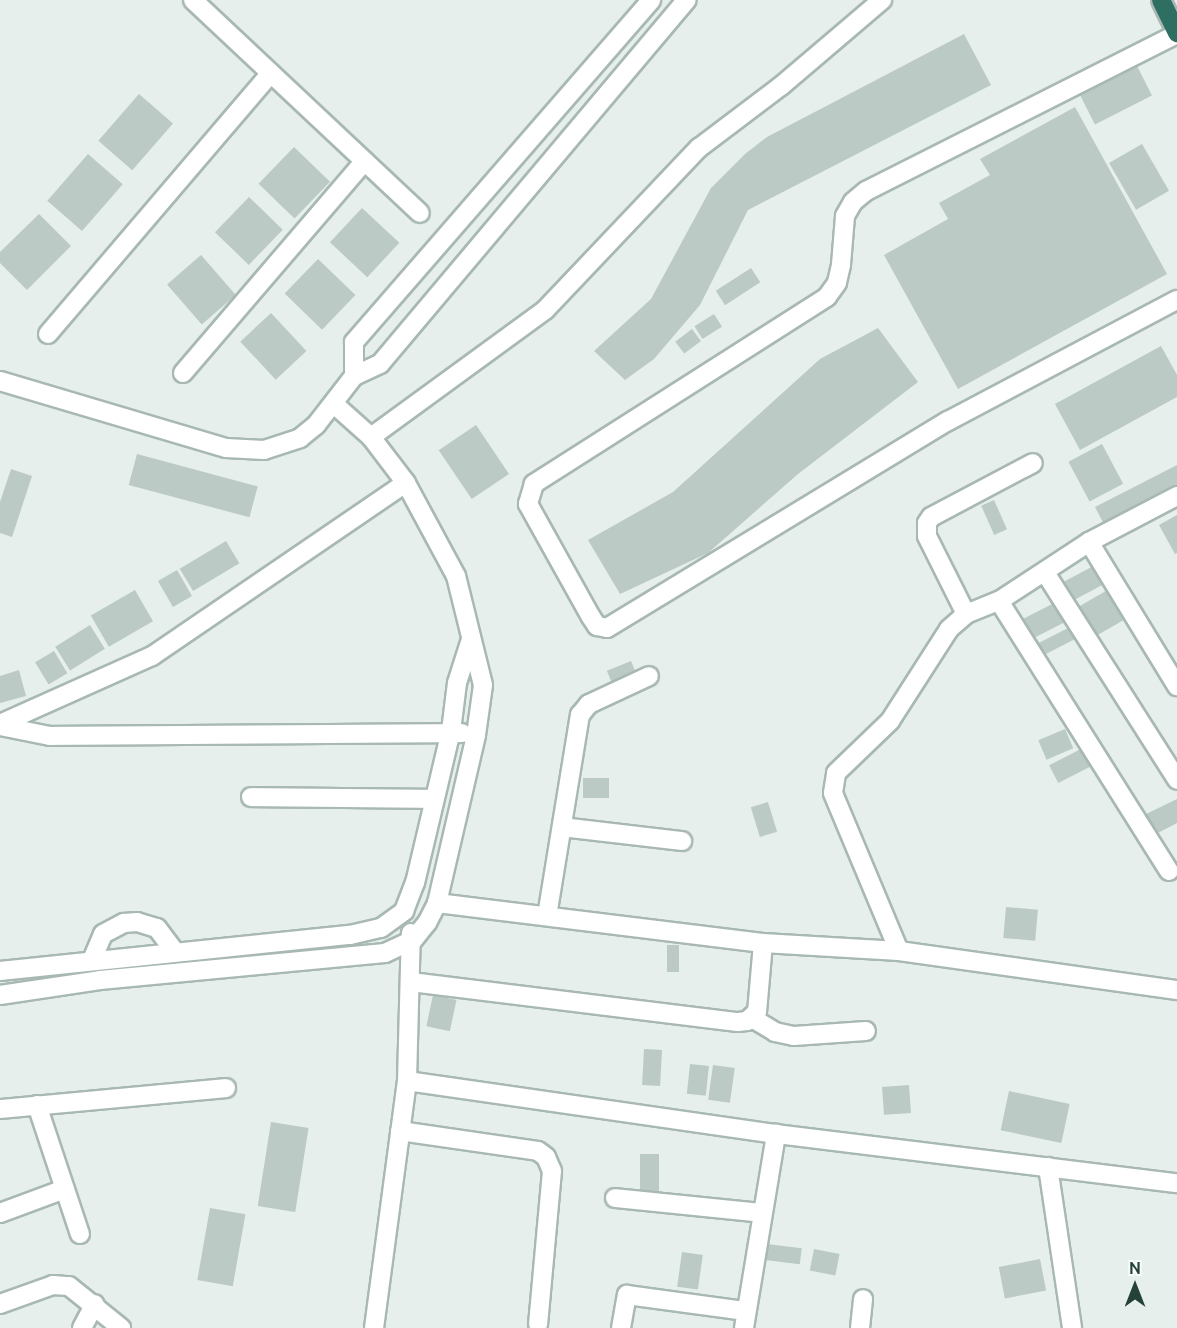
<!DOCTYPE html>
<html>
<head>
<meta charset="utf-8">
<style>
  body { margin:0 }
  #map { position:relative; width:1177px; height:1328px; overflow:hidden; background:#e6efeb; font-family:Ubuntu,sans-serif }
  div>[style] { position:absolute }
  [style*='--x'] { left:calc(var(--x)*1px); top:calc(var(--y)*1px); width:calc(var(--w)*1px); rotate:calc(var(--a)*1deg) }
  .building>* { inset:0; background:#bbcac4; transform-origin:0 0 }
  .roads { filter:drop-shadow(2px 0 #a8b8b2) drop-shadow(-2px 0 #a8b8b2) drop-shadow(0 2px #a8b8b2) drop-shadow(0 -2px #a8b8b2) }
  .minor>* { height:18px; margin:-9px; padding:0 9px; transform-origin:9px; border-radius:9px; background:#fff }
  .highway>* { height:18px; margin:-9px; padding:0 9px; transform-origin:9px; border-radius:9px; background:#2f6f62 }
  span { translate:-50% -50%; white-space:nowrap; text-align:center; line-height:1.15; -webkit-text-stroke:4.5px #f7fbf9; paint-order:stroke }
  .north { position:absolute; left:1105px; top:1256px; width:60px; height:60px; -webkit-text-stroke:4px #f7fbf9; paint-order:stroke; rotate:0deg; font-size:16px; font-weight:700; line-height:24px; text-align:center; color:#24423a }
  .north::after { content:''; display:block; margin:auto; width:21px; height:27px; background:#24423a; clip-path:polygon(50% 0,100% 100%,50% 72%,0 100%) }
</style>
</head>
<body>
<div id="map">
  <div class="building">
    <i style="clip-path:polygon(964px 34px,991px 85px,748px 210px,700px 305px,654px 359px,625px 380px,594px 351px,651px 299px,711px 188px,745px 154px,767px 137px)"></i>
    <i style="left:1137px;top:66px;width:33px;height:64px;rotate:63deg"></i>
    <i style="left:139px;top:94px;width:45px;height:62px;rotate:41deg"></i>
    <i style="clip-path:polygon(1075px 107px,1167px 274px,958px 389px,884px 255px,948px 219px,939px 203px,990px 175px,980px 159px)"></i>
    <i style="left:1142px;top:144px;width:54px;height:38px;rotate:60deg"></i>
    <i style="left:294px;top:147px;width:50px;height:51px;rotate:44deg"></i>
    <i style="left:88px;top:154px;width:46px;height:62px;rotate:41deg"></i>
    <i style="left:249px;top:197px;width:47px;height:49px;rotate:44deg"></i>
    <i style="left:362px;top:208px;width:51px;height:47px;rotate:43deg"></i>
    <i style="clip-path:polygon(39px 214px,71px 246px,27px 290px,0 263px,0 252px)"></i>
    <i style="left:201px;top:255px;width:53px;height:45px;rotate:49deg"></i>
    <i style="left:318px;top:259px;width:52px;height:48px;rotate:44deg"></i>
    <i style="left:751px;top:268px;width:17px;height:42px;rotate:57deg"></i>
    <i style="left:271px;top:313px;width:52px;height:42px;rotate:47deg"></i>
    <i style="left:714px;top:314px;width:15px;height:23px;rotate:58deg"></i>
    <i style="clip-path:polygon(878px 328px,918px 382px,798px 474px,708px 553px,620px 594px,588px 540px,673px 492px,820px 359px)"></i>
    <i style="left:692px;top:329px;width:15px;height:21px;rotate:53deg"></i>
    <i style="clip-path:polygon(1161px 346px,1177px 375px,1177px 397px,1080px 450px,1055px 404px)"></i>
    <i style="left:476px;top:425px;width:59px;height:45px;rotate:56deg"></i>
    <i style="left:1102px;top:444px;width:45px;height:38px;rotate:62deg"></i>
    <i style="left:137px;top:454px;width:125px;height:32px;rotate:15deg"></i>
    <i style="clip-path:polygon(1177px 465px,1177px 493px,1107px 530px,1095px 507px)"></i>
    <i style="clip-path:polygon(11px 469px,32px 476px,12px 537px,0 533px,0 502px)"></i>
    <i style="left:994px;top:500px;width:32px;height:14px;rotate:66deg"></i>
    <i style="clip-path:polygon(1177px 515px,1177px 553px,1175px 554px,1159px 525px)"></i>
    <i style="left:226px;top:541px;width:26px;height:54px;rotate:59deg"></i>
    <i style="left:1099px;top:563px;width:21px;height:43px;rotate:62deg"></i>
    <i style="left:177px;top:570px;width:30px;height:22px;rotate:60deg"></i>
    <i style="left:1111px;top:588px;width:34px;height:43px;rotate:60deg"></i>
    <i style="left:135px;top:590px;width:36px;height:51px;rotate:60deg"></i>
    <i style="left:1060px;top:600px;width:22px;height:45px;rotate:63deg"></i>
    <i style="left:90px;top:625px;width:28px;height:41px;rotate:58deg"></i>
    <i style="left:1074px;top:625px;width:13px;height:42px;rotate:63deg"></i>
    <i style="left:54px;top:651px;width:26px;height:22px;rotate:59deg"></i>
    <i style="left:631px;top:661px;width:18px;height:26px;rotate:68deg"></i>
    <i style="clip-path:polygon(19px 670px,26px 696px,0 703px,0 676px)"></i>
    <i style="left:1065px;top:729px;width:21px;height:29px;rotate:67deg"></i>
    <i style="left:1083px;top:748px;width:20px;height:38px;rotate:63deg"></i>
    <i style="left:583px;top:778px;width:26px;height:20px"></i>
    <i style="clip-path:polygon(1177px 799px,1177px 823px,1154px 835px,1144px 815px)"></i>
    <i style="left:768px;top:802px;width:31px;height:18px;rotate:73deg"></i>
    <i style="left:1006px;top:907px;width:32px;height:31px;rotate:5deg"></i>
    <i style="left:667px;top:945px;width:12px;height:27px"></i>
    <i style="left:433px;top:995px;width:24px;height:32px;rotate:12deg"></i>
    <i style="left:644px;top:1049px;width:18px;height:36px;rotate:3deg"></i>
    <i style="left:690px;top:1064px;width:19px;height:30px;rotate:6deg"></i>
    <i style="left:713px;top:1065px;width:22px;height:35px;rotate:8deg"></i>
    <i style="left:909px;top:1085px;width:28px;height:27px;rotate:86deg"></i>
    <i style="left:1009px;top:1091px;width:62px;height:40px;rotate:12deg"></i>
    <i style="left:271px;top:1122px;width:38px;height:85px;rotate:9deg"></i>
    <i style="left:640px;top:1154px;width:19px;height:37px"></i>
    <i style="left:210px;top:1208px;width:36px;height:73px;rotate:10deg"></i>
    <i style="left:767px;top:1244px;width:35px;height:16px;rotate:7deg"></i>
    <i style="left:814px;top:1249px;width:26px;height:22px;rotate:11deg"></i>
    <i style="left:682px;top:1252px;width:21px;height:35px;rotate:8deg"></i>
    <i style="left:1040px;top:1259px;width:32px;height:42px;rotate:79deg"></i>
  </div>
  <div class="roads">
    <div class="minor">
      <i style="--x:193;--y:0;--w:311;--a:43.2"></i>
      <i style="--x:1177;--y:34;--w:348;--a:153.2"></i>
      <i style="--x:866;--y:191;--w:17;--a:140"></i>
      <i style="--x:853;--y:202;--w:16;--a:120"></i>
      <i style="--x:845;--y:216;--w:49;--a:94.7"></i>
      <i style="--x:841;--y:265;--w:18;--a:103"></i>
      <i style="--x:837;--y:283;--w:17;--a:126"></i>
      <i style="--x:827;--y:297;--w:348;--a:147.5"></i>
      <i style="--x:534;--y:484;--w:21;--a:107"></i>
      <i style="--x:528;--y:504;--w:129;--a:60.9"></i>
      <i style="--x:591;--y:617;--w:11;--a:56"></i>
      <i style="--x:597;--y:626;--w:10;--a:11"></i>
      <i style="--x:607;--y:628;--w:399;--a:-31.3"></i>
      <i style="--x:948;--y:421;--w:259;--a:-27.9"></i>
      <i style="--x:48;--y:334;--w:343;--a:-49.5"></i>
      <i style="--x:183;--y:373;--w:279;--a:-49.4"></i>
      <i style="--x:354;--y:376;--w:34;--a:-90"></i>
      <i style="--x:354;--y:342;--w:453;--a:-49"></i>
      <i style="--x:0;--y:381;--w:236;--a:16.5"></i>
      <i style="--x:226;--y:448;--w:38;--a:3"></i>
      <i style="--x:264;--y:450;--w:38;--a:-18"></i>
      <i style="--x:300;--y:438;--w:21;--a:-39"></i>
      <i style="--x:316;--y:425;--w:62;--a:-52.2"></i>
      <i style="--x:354;--y:376;--w:29;--a:-25"></i>
      <i style="--x:380;--y:364;--w:476;--a:-49.9"></i>
      <i style="--x:371;--y:437;--w:215;--a:-36.1"></i>
      <i style="--x:545;--y:310;--w:224;--a:-46.5"></i>
      <i style="--x:699;--y:148;--w:103;--a:-37.1"></i>
      <i style="--x:781;--y:86;--w:133;--a:-40.4"></i>
      <i style="--x:1089;--y:542;--w:169;--a:58.6"></i>
      <i style="--x:1046;--y:574;--w:244;--a:57.5"></i>
      <i style="--x:999;--y:601;--w:319;--a:57.8"></i>
      <i style="--x:966;--y:614;--w:87;--a:-116.6"></i>
      <i style="--x:927;--y:536;--w:13;--a:-90"></i>
      <i style="--x:927;--y:523;--w:7;--a:-56"></i>
      <i style="--x:931;--y:517;--w:115;--a:-27.9"></i>
      <i style="--x:0;--y:724;--w:167;--a:-24.1"></i>
      <i style="--x:152;--y:656;--w:307;--a:-34.3"></i>
      <i style="--x:0;--y:726;--w:51;--a:11.3"></i>
      <i style="--x:50;--y:736;--w:412;--a:-0.4"></i>
      <i style="--x:251;--y:797;--w:183;--a:0.6"></i>
      <i style="--x:562;--y:827;--w:121;--a:6.7"></i>
      <i style="--x:437;--y:903;--w:328;--a:7"></i>
      <i style="--x:763;--y:943;--w:136;--a:3.4"></i>
      <i style="--x:899;--y:951;--w:281;--a:8"></i>
      <i style="--x:547;--y:916;--w:204;--a:-80.7"></i>
      <i style="--x:580;--y:715;--w:14;--a:-51"></i>
      <i style="--x:589;--y:704;--w:66;--a:-25"></i>
      <i style="--x:899;--y:951;--w:171;--a:-112.7"></i>
      <i style="--x:833;--y:793;--w:20;--a:-81"></i>
      <i style="--x:836;--y:773;--w:75;--a:-43.9"></i>
      <i style="--x:890;--y:721;--w:109;--a:-57.3"></i>
      <i style="--x:949;--y:629;--w:23;--a:-41"></i>
      <i style="--x:966;--y:614;--w:35;--a:-22"></i>
      <i style="--x:999;--y:601;--w:108;--a:-33.2"></i>
      <i style="--x:1089;--y:542;--w:99;--a:-27.6"></i>
      <i style="--x:92;--y:960;--w:28;--a:-67"></i>
      <i style="--x:103;--y:934;--w:24;--a:-28"></i>
      <i style="--x:124;--y:923;--w:13;--a:-4"></i>
      <i style="--x:137;--y:922;--w:21;--a:17"></i>
      <i style="--x:157;--y:928;--w:30;--a:53"></i>
      <i style="--x:0;--y:971;--w:352;--a:-5.9"></i>
      <i style="--x:350;--y:935;--w:32;--a:-13"></i>
      <i style="--x:381;--y:928;--w:29;--a:-36"></i>
      <i style="--x:404;--y:911;--w:30;--a:-69"></i>
      <i style="--x:415;--y:883;--w:156;--a:-76.7"></i>
      <i style="--x:451;--y:731;--w:48;--a:-82.9"></i>
      <i style="--x:457;--y:683;--w:46;--a:-72.3"></i>
      <i style="--x:411;--y:982;--w:329;--a:7"></i>
      <i style="--x:738;--y:1022;--w:9;--a:-6"></i>
      <i style="--x:747;--y:1021;--w:13;--a:-42"></i>
      <i style="--x:757;--y:1012;--w:69;--a:-85"></i>
      <i style="--x:0;--y:995;--w:101;--a:-8.5"></i>
      <i style="--x:100;--y:980;--w:286;--a:-5.4"></i>
      <i style="--x:385;--y:953;--w:31;--a:-25"></i>
      <i style="--x:413;--y:940;--w:22;--a:-51"></i>
      <i style="--x:427;--y:923;--w:22;--a:-63"></i>
      <i style="--x:437;--y:903;--w:172;--a:-76.9"></i>
      <i style="--x:476;--y:735;--w:50;--a:-82"></i>
      <i style="--x:483;--y:685;--w:112;--a:-103.9"></i>
      <i style="--x:456;--y:576;--w:106;--a:-118.3"></i>
      <i style="--x:406;--y:483;--w:58;--a:-127.3"></i>
      <i style="--x:371;--y:437;--w:50;--a:-138.3"></i>
      <i style="--x:752;--y:1018;--w:27;--a:31"></i>
      <i style="--x:775;--y:1032;--w:19;--a:12"></i>
      <i style="--x:794;--y:1036;--w:72;--a:-4"></i>
      <i style="--x:407;--y:1081;--w:373;--a:8.2"></i>
      <i style="--x:776;--y:1134;--w:404;--a:7"></i>
      <i style="--x:37;--y:1105;--w:136;--a:71.6"></i>
      <i style="--x:0;--y:1109;--w:227;--a:-5.3"></i>
      <i style="--x:400;--y:1131;--w:139;--a:8.2"></i>
      <i style="--x:538;--y:1151;--w:10;--a:37"></i>
      <i style="--x:546;--y:1157;--w:15;--a:67"></i>
      <i style="--x:552;--y:1171;--w:154;--a:95.2"></i>
      <i style="--x:1048;--y:1167;--w:163;--a:81.5"></i>
      <i style="--x:615;--y:1198;--w:148;--a:5.8"></i>
      <i style="--x:0;--y:1213;--w:69;--a:-20.3"></i>
      <i style="--x:0;--y:1304;--w:56;--a:-19.7"></i>
      <i style="--x:53;--y:1285;--w:16;--a:4"></i>
      <i style="--x:69;--y:1286;--w:67;--a:38.9"></i>
      <i style="--x:82;--y:1328;--w:27;--a:-62"></i>
      <i style="--x:374;--y:1328;--w:249;--a:-82.4"></i>
      <i style="--x:407;--y:1081;--w:148;--a:-88.5"></i>
      <i style="--x:621;--y:1328;--w:34;--a:-80"></i>
      <i style="--x:627;--y:1295;--w:120;--a:7.7"></i>
      <i style="--x:744;--y:1328;--w:197;--a:-80.6"></i>
      <i style="--x:860;--y:1328;--w:29;--a:-84"></i>
    </div>
    <div class="highway">
      <i style="--x:1161;--y:0;--w:37;--a:64"></i>
    </div>
  </div>
  <div class="north">N</div>
</div>
</body>
</html>
